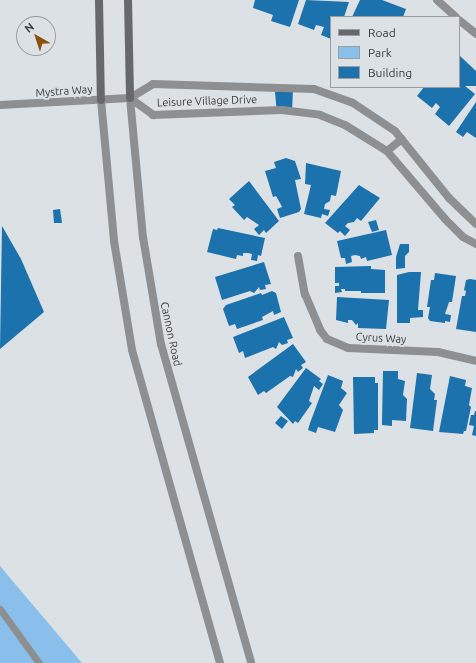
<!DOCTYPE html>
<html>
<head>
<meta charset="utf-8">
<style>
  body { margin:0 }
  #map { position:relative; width:476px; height:663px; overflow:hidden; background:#dce1e5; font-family:Ubuntu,sans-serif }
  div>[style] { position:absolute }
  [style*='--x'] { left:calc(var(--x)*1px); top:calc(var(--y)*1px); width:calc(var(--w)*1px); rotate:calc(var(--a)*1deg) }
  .green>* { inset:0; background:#8abfeb }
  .building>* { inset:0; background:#1b72ac }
  .service>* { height:7px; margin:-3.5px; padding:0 3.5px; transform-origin:3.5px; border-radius:3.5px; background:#8d8f91 }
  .minor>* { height:8px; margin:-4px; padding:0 4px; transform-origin:4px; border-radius:4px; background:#8d8f91 }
  .tertiary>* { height:8px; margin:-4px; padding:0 4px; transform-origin:4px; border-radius:4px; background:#8d8f91 }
  .secondary>* { height:8px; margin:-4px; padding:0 4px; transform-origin:4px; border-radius:4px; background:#66686b }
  span { translate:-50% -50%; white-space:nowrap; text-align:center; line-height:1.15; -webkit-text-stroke:4px #dce1e5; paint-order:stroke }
  .street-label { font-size:11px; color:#383a3c }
  .legend { position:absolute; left:330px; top:16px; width:130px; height:72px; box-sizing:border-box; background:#dce1e5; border:1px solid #9a9ea1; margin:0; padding:5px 7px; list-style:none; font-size:12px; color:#383a3c }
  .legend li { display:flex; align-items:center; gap:8px; height:20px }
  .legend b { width:20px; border:1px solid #9a9ea1 }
  .north { position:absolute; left:16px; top:16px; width:40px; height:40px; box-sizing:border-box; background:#dce1e5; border:1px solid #9a9ea1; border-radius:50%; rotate:321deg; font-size:11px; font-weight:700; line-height:16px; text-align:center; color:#383a3c }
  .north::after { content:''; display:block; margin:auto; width:14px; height:18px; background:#8b5209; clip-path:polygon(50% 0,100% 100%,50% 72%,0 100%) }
</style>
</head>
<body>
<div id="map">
  <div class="green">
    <i style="clip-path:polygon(0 566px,82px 663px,0 663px)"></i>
  </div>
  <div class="building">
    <i style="clip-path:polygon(255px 0,299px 0,290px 27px,271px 21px,273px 15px,253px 8px)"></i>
    <i style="clip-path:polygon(306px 0,349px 2px,344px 17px,331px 17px,331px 39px,321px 35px,324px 27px,316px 25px,314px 30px,298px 24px)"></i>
    <i style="clip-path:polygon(360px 0,382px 0,406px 9px,403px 17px,352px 17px)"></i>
    <i style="clip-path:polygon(459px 55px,476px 71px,476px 86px,465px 86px,475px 94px,449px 126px,435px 114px,440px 107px,436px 103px,432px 108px,417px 96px,424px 87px,459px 87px)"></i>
    <i style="clip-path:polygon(293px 89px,292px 112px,277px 114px,275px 92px)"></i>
    <i style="clip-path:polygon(476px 102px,476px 138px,467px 132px,463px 137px,456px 132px)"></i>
    <i style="clip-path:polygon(286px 158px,295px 161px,301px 179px,295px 180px,301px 209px,299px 212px,280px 218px,277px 209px,282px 207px,280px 203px,276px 196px,273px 197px,265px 171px,276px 168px,274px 162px)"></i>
    <i style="clip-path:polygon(306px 163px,341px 171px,336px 196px,331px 195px,330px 201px,325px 204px,324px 209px,330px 210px,328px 216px,322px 214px,321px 218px,304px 214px,311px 185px,305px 184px)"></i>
    <i style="clip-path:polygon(249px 181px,279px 221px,266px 233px,264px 230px,259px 235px,254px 229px,259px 225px,247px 217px,244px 220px,232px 207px,235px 205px,229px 199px)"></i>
    <i style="clip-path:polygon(359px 185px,380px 198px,361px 221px,357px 218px,354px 222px,348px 223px,345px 226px,350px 230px,345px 236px,340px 231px,338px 233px,325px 223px)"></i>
    <i style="clip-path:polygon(60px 209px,62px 223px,54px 223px,53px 210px)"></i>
    <i style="clip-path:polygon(376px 220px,379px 230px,372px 232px,368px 222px)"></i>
    <i style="clip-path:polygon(2px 226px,21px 259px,44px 312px,0 349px)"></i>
    <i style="clip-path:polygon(218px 228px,265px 238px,261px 256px,258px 255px,257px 261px,251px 260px,252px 254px,248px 253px,243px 253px,243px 256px,237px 255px,236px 259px,207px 252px,213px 229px,217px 230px)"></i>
    <i style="clip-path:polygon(386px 230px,392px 255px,367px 261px,366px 257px,361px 259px,360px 256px,355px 255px,351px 256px,352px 262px,346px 264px,345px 258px,341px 258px,337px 241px)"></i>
    <i style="clip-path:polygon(400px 244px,409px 244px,409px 252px,405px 256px,405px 268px,396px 269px,396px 257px)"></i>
    <i style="clip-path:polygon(264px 262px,271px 284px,265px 285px,266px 289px,260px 290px,259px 287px,254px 293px,250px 291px,222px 300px,215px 277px)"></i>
    <i style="clip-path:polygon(371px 266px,371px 269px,385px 270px,385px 293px,361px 293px,361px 291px,345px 291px,345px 289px,341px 289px,342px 292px,335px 293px,335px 286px,339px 286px,339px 283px,335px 283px,335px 267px)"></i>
    <i style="clip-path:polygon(409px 272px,421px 272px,418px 310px,423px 310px,423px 317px,410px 318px,410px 323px,397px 323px,397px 275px)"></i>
    <i style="clip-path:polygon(435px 273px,456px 276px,452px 302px,449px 302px,445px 314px,451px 315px,450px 322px,445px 321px,445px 323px,430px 321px,428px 318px,430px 307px,427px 307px,431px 280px,434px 280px)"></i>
    <i style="clip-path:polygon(470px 279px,476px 280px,476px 332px,456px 329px,462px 296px,465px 296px,466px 291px,464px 290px,466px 280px)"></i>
    <i style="clip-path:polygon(272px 291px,276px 293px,281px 312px,274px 315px,273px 311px,262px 317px,263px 320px,237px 329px,235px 324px,229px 326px,223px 309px,226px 305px,261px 293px,262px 295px)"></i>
    <i style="clip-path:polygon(337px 297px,389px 300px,386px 329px,358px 328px,358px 323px,356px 325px,352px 320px,348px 320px,348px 323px,336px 320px)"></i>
    <i style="clip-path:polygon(284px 317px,293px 338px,287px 340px,288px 343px,282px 345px,279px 342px,276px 349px,273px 347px,245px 358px,243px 351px,239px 353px,233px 337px)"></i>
    <i style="clip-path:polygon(293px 344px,306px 362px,301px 365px,303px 368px,298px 372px,296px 369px,293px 377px,290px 376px,266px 393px,264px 391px,258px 395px,248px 377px)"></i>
    <i style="clip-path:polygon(306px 368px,321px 379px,319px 381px,323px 384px,319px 390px,314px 386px,309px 401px,312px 403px,298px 423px,295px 421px,293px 424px,277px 407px)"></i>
    <i style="clip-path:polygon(383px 371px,398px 371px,398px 379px,405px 381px,403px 395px,407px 399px,406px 421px,392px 420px,392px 426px,382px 425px,382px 421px)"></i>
    <i style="clip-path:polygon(417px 373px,432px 375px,430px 389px,435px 394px,434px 400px,437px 400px,433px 431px,410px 428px)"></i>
    <i style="clip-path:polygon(328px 375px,343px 381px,341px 388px,347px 393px,339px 405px,343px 410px,335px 432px,318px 427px,316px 433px,308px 430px,310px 423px)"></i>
    <i style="clip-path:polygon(450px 376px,466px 380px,465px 386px,472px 388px,469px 405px,471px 407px,466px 431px,464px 431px,463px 434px,439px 432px)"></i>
    <i style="clip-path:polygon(353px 377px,375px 377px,375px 383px,378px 383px,378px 430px,374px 430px,374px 433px,354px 434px)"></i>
    <i style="clip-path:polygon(475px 411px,476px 411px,476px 436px,472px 435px,474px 426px,469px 425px,471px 415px,474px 415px)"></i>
    <i style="clip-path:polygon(281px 416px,288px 421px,282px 429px,275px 423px)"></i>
  </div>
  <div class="service">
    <i style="--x:0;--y:609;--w:67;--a:54.2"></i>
  </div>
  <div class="minor">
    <i style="--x:437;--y:0;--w:25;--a:42"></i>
    <i style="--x:459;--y:20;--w:22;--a:39"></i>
    <i style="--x:130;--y:98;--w:140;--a:84.7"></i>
    <i style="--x:143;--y:237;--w:109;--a:80.5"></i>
    <i style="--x:161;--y:344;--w:331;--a:74.2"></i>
    <i style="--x:101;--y:100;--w:142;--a:84.7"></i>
    <i style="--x:114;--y:241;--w:110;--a:80.6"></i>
    <i style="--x:132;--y:350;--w:325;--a:74.3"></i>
    <i style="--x:298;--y:256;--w:39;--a:80"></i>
    <i style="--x:305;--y:294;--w:39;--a:67"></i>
    <i style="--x:320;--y:330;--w:11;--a:52"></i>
    <i style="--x:327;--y:339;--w:23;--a:23"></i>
    <i style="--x:348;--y:348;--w:90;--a:2.5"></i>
    <i style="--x:438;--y:352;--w:39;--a:13"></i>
  </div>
  <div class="tertiary">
    <i style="--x:130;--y:98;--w:29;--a:36"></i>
    <i style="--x:153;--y:115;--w:129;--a:-2.2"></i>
    <i style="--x:282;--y:110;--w:38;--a:7"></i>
    <i style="--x:320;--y:115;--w:27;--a:22"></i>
    <i style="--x:345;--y:125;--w:49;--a:31.8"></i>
    <i style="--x:387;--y:151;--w:89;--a:49.5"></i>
    <i style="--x:445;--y:219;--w:25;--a:45"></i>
    <i style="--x:463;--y:237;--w:15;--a:28"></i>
    <i style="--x:0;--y:105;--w:130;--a:-3.1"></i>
    <i style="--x:130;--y:98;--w:27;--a:-31"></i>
    <i style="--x:153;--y:84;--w:161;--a:1.8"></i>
    <i style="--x:314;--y:89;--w:41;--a:19.7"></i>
    <i style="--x:353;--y:103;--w:50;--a:33.7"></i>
    <i style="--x:395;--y:131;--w:86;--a:51.1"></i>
    <i style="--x:449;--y:198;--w:37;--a:44"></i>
    <i style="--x:387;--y:151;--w:19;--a:-39"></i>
  </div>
  <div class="secondary">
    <i style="--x:99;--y:0;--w:100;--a:88.9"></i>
    <i style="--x:128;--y:0;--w:98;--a:88.8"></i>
  </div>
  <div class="street-label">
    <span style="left:64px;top:91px;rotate:-4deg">Mystra Way</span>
    <span style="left:207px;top:101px;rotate:-2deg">Leisure Village Drive</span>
    <span style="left:171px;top:334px;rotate:78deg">Cannon Road</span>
    <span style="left:381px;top:338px;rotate:3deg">Cyrus Way</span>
  </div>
  <ul class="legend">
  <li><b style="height:5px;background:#66686b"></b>Road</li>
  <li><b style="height:11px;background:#8abfeb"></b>Park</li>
  <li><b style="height:11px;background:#1b72ac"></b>Building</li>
  </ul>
  <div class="north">N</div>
</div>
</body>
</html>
